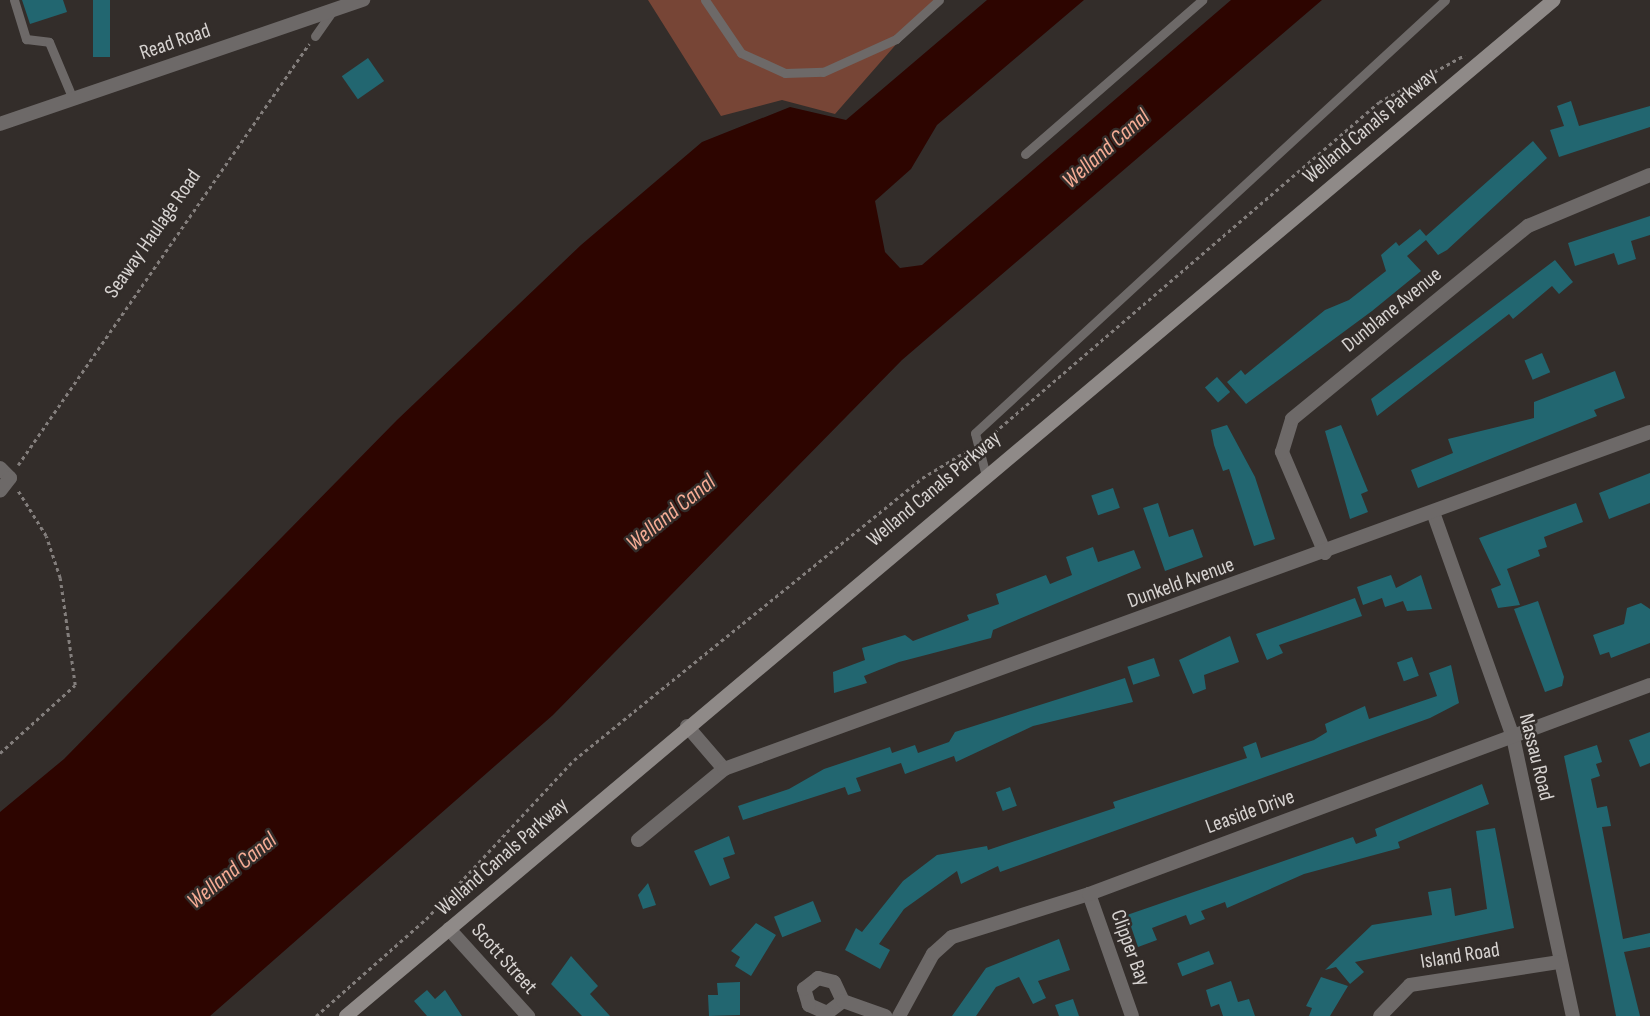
<!DOCTYPE html>
<html>
<head>
<meta charset="utf-8">
<style>
  body { margin:0 }
  #map { position:relative; width:1650px; height:1016px; overflow:hidden; background:#332d2a; font-family:"Sofia Sans Condensed",sans-serif }
  div>[style] { position:absolute }
  [style*='--x'] { left:calc(var(--x)*1px); top:calc(var(--y)*1px); width:calc(var(--w)*1px); rotate:calc(var(--a)*1deg) }
  .green>* { inset:0; background:#774536 }
  .water>* { inset:0; background:#2d0500 }
  .building>* { inset:0; background:#226670; transform-origin:0 0 }
  .path>* { height:2.5px; margin-top:-1.25px; transform-origin:0; background:repeating-linear-gradient(90deg,#837e7c 0 3.5px,transparent 0 7px) }
  .service>* { height:9px; margin:-4.5px; padding:0 4.5px; transform-origin:4.5px; border-radius:4.5px; background:#6d6968 }
  .minor>* { height:14px; margin:-7px; padding:0 7px; transform-origin:7px; border-radius:7px; background:#6d6968 }
  .tertiary>* { height:14px; margin:-7px; padding:0 7px; transform-origin:7px; border-radius:7px; background:#6d6968 }
  .secondary>* { height:14px; margin:-7px; padding:0 7px; transform-origin:7px; border-radius:7px; background:#8f8a88 }
  span { translate:-50% -50%; white-space:nowrap; text-align:center; line-height:1.15; -webkit-text-stroke:5px #332d2a; paint-order:stroke }
  .street-label { font-size:21px; color:#d7d3d1 }
  .water-label { font-size:23px; color:#f5ac95; font-style:italic }
</style>
</head>
<body>
<div id="map">
  <div class="green">
    <i style="clip-path:polygon(648px 0,935px 0,835px 114px,782px 100px,721px 116px)"></i>
  </div>
  <div class="water">
    <i style="clip-path:polygon(987px 0,1084px 0,937px 125px,911px 169px,875px 201px,885px 252px,900px 268px,922px 265px,1231px 0,1322px 0,902px 360px,553px 715px,210px 1016px,0 1016px,0 812px,64px 759px,397px 420px,581px 245px,702px 142px,790px 107px,846px 120px)"></i>
  </div>
  <div class="building">
    <i style="clip-path:polygon(22px 0,63px 0,67px 12px,30px 24px)"></i>
    <i style="left:93px;top:0;width:17px;height:57px"></i>
    <i style="left:368px;top:58px;width:28px;height:32px;rotate:55deg"></i>
    <i style="clip-path:polygon(1571px 101px,1579px 126px,1650px 106px,1650px 127px,1559px 157px,1550px 130px,1564px 126px,1557px 106px)"></i>
    <i style="clip-path:polygon(1533px 141px,1547px 158px,1447px 250px,1438px 255px,1426px 240px,1407px 256px,1421px 271px,1372px 311px,1246px 404px,1227px 382px,1241px 370px,1245px 375px,1325px 310px,1349px 300px,1386px 271px,1381px 255px,1396px 242px,1399px 246px,1420px 229px,1426px 236px)"></i>
    <i style="clip-path:polygon(1650px 216px,1650px 235px,1631px 241px,1636px 259px,1618px 265px,1614px 253px,1575px 266px,1568px 243px)"></i>
    <i style="clip-path:polygon(1555px 260px,1573px 282px,1559px 294px,1552px 286px,1513px 319px,1509px 314px,1377px 416px,1371px 399px)"></i>
    <i style="left:1542px;top:353px;width:21px;height:19px;rotate:67deg"></i>
    <i style="clip-path:polygon(1615px 371px,1625px 398px,1594px 410px,1597px 416px,1418px 488px,1411px 470px,1453px 453px,1448px 439px,1534px 418px,1534px 402px)"></i>
    <i style="left:1217px;top:377px;width:20px;height:16px;rotate:49deg"></i>
    <i style="clip-path:polygon(1227px 425px,1255px 477px,1275px 539px,1254px 546px,1229px 469px,1223px 471px,1214px 445px,1211px 430px)"></i>
    <i style="clip-path:polygon(1341px 425px,1368px 491px,1361px 494px,1368px 512px,1350px 519px,1325px 431px)"></i>
    <i style="clip-path:polygon(1650px 473px,1650px 503px,1609px 519px,1599px 493px)"></i>
    <i style="left:1113px;top:488px;width:21px;height:23px;rotate:71deg"></i>
    <i style="clip-path:polygon(1158px 503px,1169px 537px,1193px 529px,1203px 557px,1165px 571px,1143px 508px)"></i>
    <i style="clip-path:polygon(1576px 503px,1583px 522px,1544px 537px,1547px 547px,1538px 550px,1540px 556px,1507px 569px,1520px 605px,1498px 608px,1491px 589px,1501px 585px,1479px 538px)"></i>
    <i style="clip-path:polygon(1093px 547px,1098px 562px,1134px 550px,1141px 568px,993px 630px,991px 638px,899px 662px,864px 676px,867px 683px,834px 693px,833px 672px,865px 660px,862px 648px,905px 635px,913px 641px,969px 620px,967px 615px,999px 604px,996px 594px,1046px 575px,1050px 584px,1072px 575px,1066px 557px)"></i>
    <i style="clip-path:polygon(1391px 575px,1396px 588px,1421px 575px,1432px 609px,1407px 611px,1403px 601px,1385px 607px,1382px 598px,1363px 605px,1357px 587px)"></i>
    <i style="clip-path:polygon(1355px 598px,1362px 616px,1279px 645px,1283px 653px,1267px 660px,1256px 634px)"></i>
    <i style="clip-path:polygon(1538px 601px,1564px 677px,1562px 686px,1545px 692px,1514px 609px)"></i>
    <i style="clip-path:polygon(1641px 603px,1650px 609px,1650px 643px,1611px 658px,1609px 652px,1600px 655px,1593px 635px,1624px 624px,1627px 608px)"></i>
    <i style="clip-path:polygon(1230px 636px,1239px 662px,1204px 675px,1206px 689px,1193px 694px,1179px 660px)"></i>
    <i style="left:1412px;top:657px;width:20px;height:16px;rotate:70deg"></i>
    <i style="left:1154px;top:658px;width:19px;height:28px;rotate:72deg"></i>
    <i style="clip-path:polygon(1451px 665px,1459px 703px,1430px 718px,1000px 872px,998px 866px,961px 884px,957px 871px,904px 909px,879px 944px,890px 950px,880px 969px,845px 950px,856px 928px,862px 932px,903px 881px,937px 855px,987px 846px,988px 850px,1115px 808px,1113px 802px,1247px 758px,1243px 747px,1256px 742px,1261px 758px,1314px 740px,1327px 732px,1325px 724px,1365px 706px,1369px 719px,1437px 696px,1429px 673px)"></i>
    <i style="clip-path:polygon(1125px 678px,1133px 702px,1033px 726px,956px 762px,954px 756px,905px 774px,901px 763px,856px 778px,861px 791px,848px 795px,845px 787px,743px 820px,738px 806px,789px 789px,824px 769px,890px 747px,892px 753px,915px 745px,918px 753px,949px 742px,955px 732px)"></i>
    <i style="clip-path:polygon(1650px 732px,1650px 763px,1640px 767px,1629px 740px)"></i>
    <i style="clip-path:polygon(1597px 745px,1602px 762px,1596px 764px,1600px 776px,1591px 779px,1597px 808px,1607px 806px,1611px 826px,1602px 827px,1623px 939px,1650px 933px,1650px 947px,1624px 952px,1640px 1016px,1616px 1016px,1564px 756px)"></i>
    <i style="clip-path:polygon(1482px 784px,1489px 804px,1398px 842px,1400px 848px,1304px 874px,1227px 908px,1225px 902px,1201px 911px,1205px 919px,1190px 925px,1186px 915px,1152px 928px,1157px 940px,1138px 947px,1127px 915px,1353px 837px,1356px 844px,1377px 836px,1375px 829px)"></i>
    <i style="left:1010px;top:787px;width:20px;height:15px;rotate:70deg"></i>
    <i style="clip-path:polygon(1495px 828px,1514px 928px,1355px 962px,1364px 972px,1350px 984px,1336px 967px,1325px 970px,1372px 925px,1432px 915px,1428px 892px,1451px 888px,1455px 916px,1487px 909px,1476px 831px)"></i>
    <i style="clip-path:polygon(729px 836px,735px 854px,723px 858px,730px 878px,710px 886px,694px 851px)"></i>
    <i style="clip-path:polygon(648px 883px,656px 905px,643px 909px,638px 895px)"></i>
    <i style="left:813px;top:901px;width:22px;height:42px;rotate:68deg"></i>
    <i style="clip-path:polygon(756px 923px,776px 935px,751px 976px,735px 966px,740px 957px,731px 951px)"></i>
    <i style="clip-path:polygon(1059px 939px,1070px 970px,1038px 981px,1046px 998px,1033px 1004px,1019px 977px,996px 987px,976px 1016px,952px 1016px,986px 968px)"></i>
    <i style="left:1209px;top:951px;width:14px;height:34px;rotate:69deg"></i>
    <i style="clip-path:polygon(571px 956px,598px 986px,590px 994px,610px 1016px,582px 1016px,551px 984px)"></i>
    <i style="clip-path:polygon(1321px 977px,1348px 986px,1330px 1016px,1309px 1016px,1312px 1008px,1306px 1006px)"></i>
    <i style="clip-path:polygon(1231px 981px,1238px 1002px,1249px 999px,1255px 1016px,1223px 1016px,1219px 1004px,1211px 1007px,1206px 990px)"></i>
    <i style="clip-path:polygon(740px 982px,740px 1015px,709px 1016px,708px 995px,718px 995px,717px 983px)"></i>
    <i style="clip-path:polygon(427px 990px,435px 999px,445px 990px,462px 1016px,427px 1016px,414px 1001px)"></i>
    <i style="clip-path:polygon(1073px 999px,1079px 1016px,1059px 1016px,1055px 1005px)"></i>
  </div>
  <div class="path">
    <i style="--x:989;--y:437;--w:514;--a:-40.66"></i>
    <i style="--x:1379;--y:102;--w:98;--a:-28.7"></i>
    <i style="--x:18;--y:465;--w:512;--a:-55.35"></i>
    <i style="--x:0;--y:753;--w:101;--a:-42.2"></i>
    <i style="--x:75;--y:685;--w:108;--a:-98"></i>
    <i style="--x:60;--y:578;--w:44;--a:-108.4"></i>
    <i style="--x:46;--y:536;--w:53;--a:-121.9"></i>
    <i style="--x:316;--y:1016;--w:147;--a:-41.4"></i>
    <i style="--x:426;--y:919;--w:217;--a:-47.1"></i>
    <i style="--x:574;--y:760;--w:448;--a:-39"></i>
    <i style="--x:922;--y:478;--w:54;--a:-31.3"></i>
  </div>
  <div class="service">
    <i style="--x:14;--y:0;--w:41;--a:72.9"></i>
    <i style="--x:26;--y:39;--w:23;--a:7"></i>
    <i style="--x:49;--y:42;--w:62;--a:67.2"></i>
    <i style="--x:705;--y:0;--w:64;--a:55.8"></i>
    <i style="--x:741;--y:53;--w:48;--a:24.4"></i>
    <i style="--x:785;--y:73;--w:38;--a:-2"></i>
    <i style="--x:823;--y:72;--w:80;--a:-24.3"></i>
    <i style="--x:896;--y:39;--w:58;--a:-42.2"></i>
    <i style="--x:315;--y:36;--w:29;--a:-55"></i>
    <i style="--x:1025;--y:154;--w:235;--a:-41"></i>
    <i style="--x:985;--y:472;--w:40;--a:-104.4"></i>
    <i style="--x:975;--y:433;--w:639;--a:-42.65"></i>
  </div>
  <div class="minor">
    <i style="--x:0;--y:468;--w:14;--a:45"></i>
    <i style="--x:10;--y:478;--w:16;--a:128"></i>
    <i style="--x:1434;--y:515;--w:236;--a:70.4"></i>
    <i style="--x:1513;--y:737;--w:285;--a:77.9"></i>
    <i style="--x:1325;--y:553;--w:110;--a:-113.1"></i>
    <i style="--x:1282;--y:452;--w:34;--a:-73"></i>
    <i style="--x:1292;--y:419;--w:305;--a:-39.3"></i>
    <i style="--x:1528;--y:226;--w:132;--a:-22.7"></i>
    <i style="--x:687;--y:726;--w:57;--a:49.3"></i>
    <i style="--x:638;--y:840;--w:112;--a:-39.5"></i>
    <i style="--x:724;--y:769;--w:985;--a:-20"></i>
    <i style="--x:1089;--y:894;--w:129;--a:70.6"></i>
    <i style="--x:843;--y:1001;--w:20;--a:143"></i>
    <i style="--x:827;--y:1013;--w:20;--a:-156"></i>
    <i style="--x:809;--y:1005;--w:17;--a:-107"></i>
    <i style="--x:804;--y:989;--w:18;--a:-38"></i>
    <i style="--x:818;--y:978;--w:16;--a:14"></i>
    <i style="--x:834;--y:982;--w:21;--a:65"></i>
    <i style="--x:843;--y:1001;--w:45;--a:19.7"></i>
    <i style="--x:899;--y:1016;--w:71;--a:-61.3"></i>
    <i style="--x:933;--y:954;--w:25;--a:-42"></i>
    <i style="--x:952;--y:937;--w:144;--a:-17.4"></i>
    <i style="--x:1089;--y:894;--w:599;--a:-20.43"></i>
    <i style="--x:1380;--y:1016;--w:43;--a:-45.9"></i>
    <i style="--x:1410;--y:985;--w:150;--a:-8.8"></i>
  </div>
  <div class="tertiary">
    <i style="--x:0;--y:124;--w:384;--a:-18.9"></i>
    <i style="--x:449;--y:929;--w:118;--a:47.8"></i>
  </div>
  <div class="secondary">
    <i style="--x:346;--y:1016;--w:1578;--a:-40.07"></i>
  </div>
  <div class="street-label">
    <span style="left:175px;top:42px;rotate:-19deg">Read Road</span>
    <span style="left:1370px;top:126px;rotate:-40deg">Welland Canals Parkway</span>
    <span style="left:153px;top:234px;rotate:-55deg">Seaway Haulage Road</span>
    <span style="left:1392px;top:310px;rotate:-39deg">Dunblane Avenue</span>
    <span style="left:934px;top:489px;rotate:-40deg">Welland Canals Parkway</span>
    <span style="left:1181px;top:583px;rotate:-20deg">Dunkeld Avenue</span>
    <span style="left:1536px;top:757px;rotate:76deg">Nassau Road</span>
    <span style="left:1250px;top:812px;rotate:-20deg">Leaside Drive</span>
    <span style="left:502px;top:857px;rotate:-41deg">Welland Canals Parkway</span>
    <span style="left:1130px;top:948px;rotate:70deg">Clipper Bay</span>
    <span style="left:1460px;top:956px;rotate:-9deg">Island Road</span>
    <span style="left:504px;top:959px;rotate:48deg">Scott Street</span>
  </div>
  <div class="water-label">
    <span style="left:1106px;top:149px;rotate:-41deg">Welland Canal</span>
    <span style="left:671px;top:513px;rotate:-39deg">Welland Canal</span>
    <span style="left:232px;top:871px;rotate:-39deg">Welland Canal</span>
  </div>
</div>
</body>
</html>
